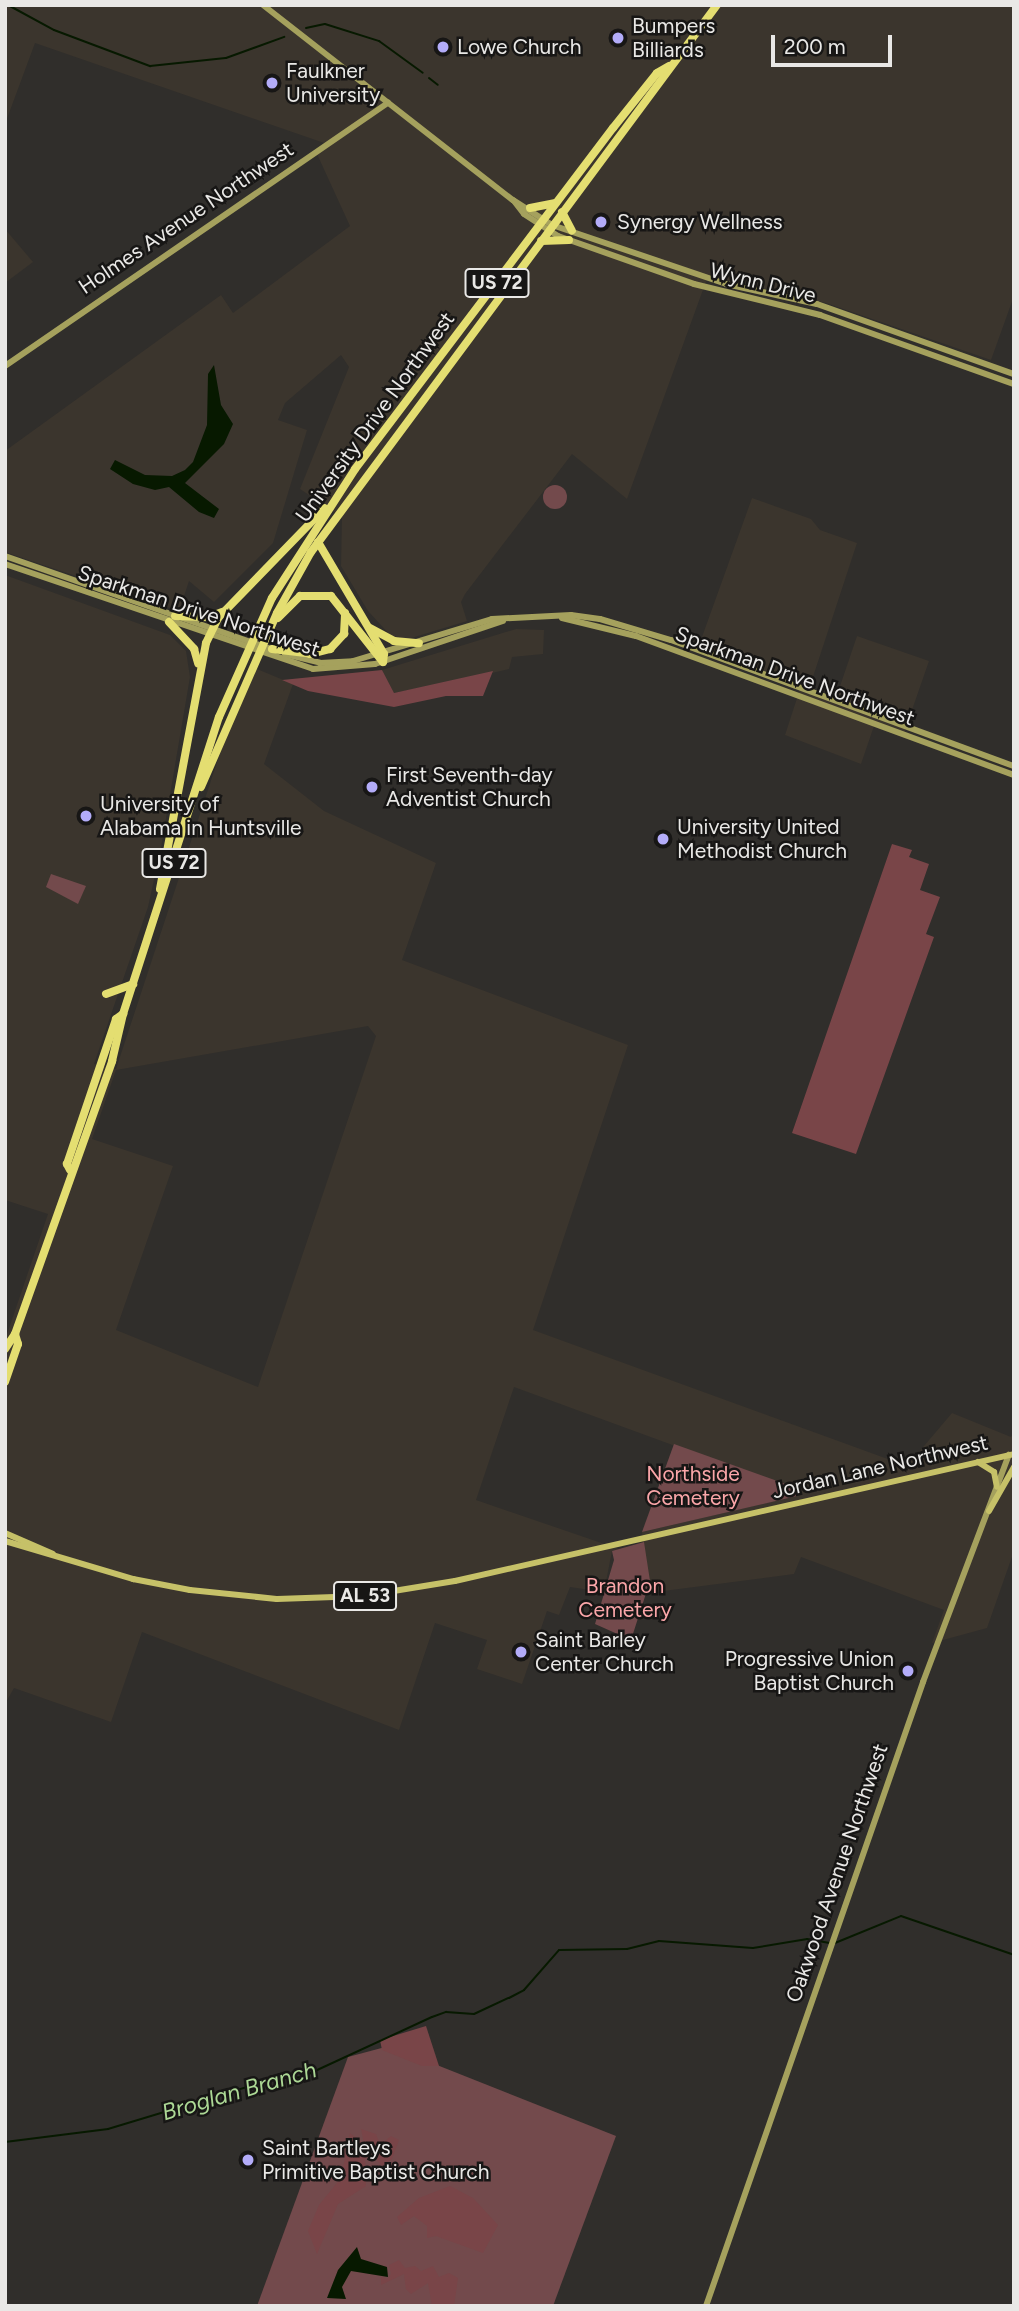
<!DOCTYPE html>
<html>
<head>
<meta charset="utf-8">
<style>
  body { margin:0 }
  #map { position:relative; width:1019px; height:2311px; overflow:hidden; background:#302e2b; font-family:Figtree,sans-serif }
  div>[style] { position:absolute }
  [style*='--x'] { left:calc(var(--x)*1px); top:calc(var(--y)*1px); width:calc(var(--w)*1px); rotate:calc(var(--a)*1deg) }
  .built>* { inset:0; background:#3b352d }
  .green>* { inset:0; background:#734a4c }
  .round { border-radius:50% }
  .forest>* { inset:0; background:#794548 }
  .water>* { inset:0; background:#071900 }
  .stream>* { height:2px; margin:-1px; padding:0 1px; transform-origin:1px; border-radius:1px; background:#071900 }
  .secondary>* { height:6px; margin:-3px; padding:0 3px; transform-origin:3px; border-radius:3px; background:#a5a15d }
  .primary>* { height:6px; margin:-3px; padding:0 3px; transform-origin:3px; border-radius:3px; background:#c6c168 }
  .highway>* { height:8px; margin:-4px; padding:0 4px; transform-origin:4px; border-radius:4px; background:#e4de71 }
  .dots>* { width:19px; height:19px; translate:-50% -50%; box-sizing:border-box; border:4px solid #171615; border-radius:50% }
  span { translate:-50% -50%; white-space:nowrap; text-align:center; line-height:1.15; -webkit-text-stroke:5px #171615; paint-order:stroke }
  .shield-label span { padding:2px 5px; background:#171615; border:2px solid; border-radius:5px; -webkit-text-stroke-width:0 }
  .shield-label { font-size:19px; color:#e9e8e6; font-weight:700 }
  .poi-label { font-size:21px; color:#e9e8e6 }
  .left { translate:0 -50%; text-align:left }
  .right { translate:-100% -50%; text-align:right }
  .street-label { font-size:21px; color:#e9e8e6 }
  .park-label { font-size:21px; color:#fba6a9 }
  .water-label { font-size:23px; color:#acd895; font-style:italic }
  .frame { position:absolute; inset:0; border:7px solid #e9e8e6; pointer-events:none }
  .scale { position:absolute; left:771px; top:35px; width:121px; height:32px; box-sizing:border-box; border:4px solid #e9e8e6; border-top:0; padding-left:9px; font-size:21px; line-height:24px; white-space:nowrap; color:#e9e8e6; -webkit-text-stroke:5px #171615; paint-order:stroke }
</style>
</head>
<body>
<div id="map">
  <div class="built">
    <i style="clip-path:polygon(5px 5px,1014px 5px,1014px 296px,991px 360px,826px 303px,708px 276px,627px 499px,572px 454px,465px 594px,461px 602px,467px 621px,408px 639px,391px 636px,368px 611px,341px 566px,342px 517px,300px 489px,349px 367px,341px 355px,285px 403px,278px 420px,307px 430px,273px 543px,214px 602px,189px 581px,179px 611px,5px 552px,5px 451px,221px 295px,233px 313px,350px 226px,317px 154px,330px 145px,35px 43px,5px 124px)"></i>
    <i style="clip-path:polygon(5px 229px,33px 262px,5px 283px)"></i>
    <i style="clip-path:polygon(752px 498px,811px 519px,820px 530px,857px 543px,809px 689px,836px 698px,857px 636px,929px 661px,903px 736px,874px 726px,861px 764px,785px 735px,801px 686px,698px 648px)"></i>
    <i style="clip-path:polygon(evenodd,5px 575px,170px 635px,186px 651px,190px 677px,161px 848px,148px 907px,94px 1064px,116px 1069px,223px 744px,257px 669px,293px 684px,264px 764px,324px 811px,436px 863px,402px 960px,628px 1045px,533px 1330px,907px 1466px,952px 1413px,1011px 1437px,1014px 1431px,1014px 1551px,987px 1628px,932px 1643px,944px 1610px,801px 1557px,794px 1574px,648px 1593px,642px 1532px,796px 1496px,798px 1491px,514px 1387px,476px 1500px,619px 1549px,612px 1551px,604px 1592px,570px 1587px,559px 1615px,547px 1611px,522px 1684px,477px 1669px,487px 1640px,435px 1623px,399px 1730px,142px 1632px,111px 1722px,14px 1688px,5px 1704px,5px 1340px,48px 1214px,5px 1200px,5px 575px,368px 1026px,376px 1036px,258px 1387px,116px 1330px,173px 1166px,92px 1139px,116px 1070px,368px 1026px)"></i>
    <i style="clip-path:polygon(516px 629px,544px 630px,543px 654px,512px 657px,509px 669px,462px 680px,394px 693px,386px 684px,382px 670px)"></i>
  </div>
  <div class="green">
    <i class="round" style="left:543px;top:485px;width:24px;height:24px"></i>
    <i style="clip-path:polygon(51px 874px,86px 886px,78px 904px,46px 887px)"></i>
    <i style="clip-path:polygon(674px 1444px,794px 1487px,797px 1496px,642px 1532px)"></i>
    <i style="clip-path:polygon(644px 1542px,650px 1581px,631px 1640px,595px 1624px,614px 1560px,612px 1551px)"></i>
    <i style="clip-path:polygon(389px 2046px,616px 2136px,553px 2306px,257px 2306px,348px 2057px)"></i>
  </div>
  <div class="forest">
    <i style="clip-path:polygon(382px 670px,394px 693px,493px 671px,483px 696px,446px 696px,394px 707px,308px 691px,282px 680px)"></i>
    <i style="clip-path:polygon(892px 844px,912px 850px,909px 857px,929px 864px,920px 890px,940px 897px,926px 934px,934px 937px,856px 1154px,792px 1133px)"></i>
    <i style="clip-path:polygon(426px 2026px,439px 2066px,422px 2066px,382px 2050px,380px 2040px)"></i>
    <i style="clip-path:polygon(361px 2129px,376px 2134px,380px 2145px,391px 2136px,399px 2140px,392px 2159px,382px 2166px,370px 2152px,365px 2153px,366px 2186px,338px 2204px,317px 2254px,308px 2231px,319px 2205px,341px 2178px,350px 2133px,364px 2144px)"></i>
    <i style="clip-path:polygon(450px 2186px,473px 2198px,498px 2225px,483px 2253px,436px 2236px,427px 2238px,427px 2226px,414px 2216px,401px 2225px,397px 2217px,419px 2198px)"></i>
    <i style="clip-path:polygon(399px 2260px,405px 2268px,415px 2266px,421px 2271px,433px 2266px,439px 2277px,449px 2273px,458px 2278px,454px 2306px,432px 2306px,428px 2283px,411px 2294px,406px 2289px,404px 2274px,381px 2285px,381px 2277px,387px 2279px,391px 2274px,389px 2265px)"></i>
  </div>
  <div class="water">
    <i style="clip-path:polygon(214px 365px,221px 405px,233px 424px,224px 444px,185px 483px,219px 509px,214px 518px,199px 512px,169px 487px,155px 490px,133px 484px,110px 469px,115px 460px,145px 475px,172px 476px,185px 470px,193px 462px,207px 425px,208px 374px)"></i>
    <i style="clip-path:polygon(357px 2247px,361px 2259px,387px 2267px,388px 2277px,351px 2271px,342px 2287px,346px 2299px,327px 2298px,338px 2270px)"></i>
  </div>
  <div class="stream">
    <i style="--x:8;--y:5;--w:52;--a:28.5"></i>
    <i style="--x:54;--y:30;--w:103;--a:20.6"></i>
    <i style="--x:150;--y:66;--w:76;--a:-6"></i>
    <i style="--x:226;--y:58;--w:62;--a:-19.9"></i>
    <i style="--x:306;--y:28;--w:19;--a:-12"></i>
    <i style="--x:325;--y:24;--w:57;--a:17.5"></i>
    <i style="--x:379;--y:41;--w:54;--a:36"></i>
    <i style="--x:429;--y:78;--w:11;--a:38"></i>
    <i style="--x:835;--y:1943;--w:71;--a:-22.2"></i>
    <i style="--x:901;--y:1916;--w:120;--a:19"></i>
    <i style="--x:5;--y:2142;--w:104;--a:-7.2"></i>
    <i style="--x:108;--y:2129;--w:177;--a:-16.8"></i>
    <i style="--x:277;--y:2078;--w:25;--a:-2"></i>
    <i style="--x:302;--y:2077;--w:143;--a:-24.8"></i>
    <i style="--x:432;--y:2017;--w:15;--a:-20"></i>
    <i style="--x:446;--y:2012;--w:28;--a:4"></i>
    <i style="--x:474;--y:2014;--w:38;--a:-25"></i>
    <i style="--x:509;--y:1998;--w:17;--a:-28"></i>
    <i style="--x:524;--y:1990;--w:53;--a:-48.8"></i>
    <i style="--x:559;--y:1950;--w:68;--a:-0.8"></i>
    <i style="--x:627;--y:1949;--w:33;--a:-14"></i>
    <i style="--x:659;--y:1941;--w:94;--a:4.3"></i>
    <i style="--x:753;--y:1948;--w:55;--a:-9.5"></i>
    <i style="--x:807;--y:1939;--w:23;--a:10"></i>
  </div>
  <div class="secondary">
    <i style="--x:263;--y:5;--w:317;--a:38"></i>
    <i style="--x:513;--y:200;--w:46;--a:32.7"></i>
    <i style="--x:552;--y:225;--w:184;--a:18.7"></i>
    <i style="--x:726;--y:284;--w:93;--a:12.4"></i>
    <i style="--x:817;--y:304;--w:209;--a:19.6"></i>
    <i style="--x:514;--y:201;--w:16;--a:52"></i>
    <i style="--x:524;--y:214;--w:40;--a:32.9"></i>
    <i style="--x:558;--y:236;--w:144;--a:19.4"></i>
    <i style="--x:694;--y:284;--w:130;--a:13.8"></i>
    <i style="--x:820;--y:315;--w:206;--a:19.6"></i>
    <i style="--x:5;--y:366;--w:465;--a:-34.5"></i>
    <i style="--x:5;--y:556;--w:285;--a:19.3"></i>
    <i style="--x:5;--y:564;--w:325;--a:18.8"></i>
    <i style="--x:313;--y:669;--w:62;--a:-4.6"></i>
    <i style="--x:375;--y:664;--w:135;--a:-18.6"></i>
    <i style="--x:562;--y:618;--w:76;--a:13.7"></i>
    <i style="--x:636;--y:636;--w:403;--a:20.2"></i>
    <i style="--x:285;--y:654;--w:36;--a:14"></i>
    <i style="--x:320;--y:663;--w:33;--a:-3"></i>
    <i style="--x:353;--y:661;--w:145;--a:-16.8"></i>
    <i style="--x:492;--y:619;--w:79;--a:-2.9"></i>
    <i style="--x:571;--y:615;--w:29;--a:8"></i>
    <i style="--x:600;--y:619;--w:74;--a:16.5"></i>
    <i style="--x:671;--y:640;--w:365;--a:20.2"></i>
    <i style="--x:706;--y:2306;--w:661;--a:-70.82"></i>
    <i style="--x:923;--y:1682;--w:243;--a:-69.3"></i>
  </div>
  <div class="primary">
    <i style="--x:978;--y:1462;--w:19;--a:32"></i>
    <i style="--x:994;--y:1472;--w:15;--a:79"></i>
    <i style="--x:989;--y:1511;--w:51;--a:-60.4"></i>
    <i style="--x:5;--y:1533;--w:52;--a:23.6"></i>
    <i style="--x:5;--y:1541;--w:134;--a:16.5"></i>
    <i style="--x:133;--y:1579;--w:58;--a:10.9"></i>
    <i style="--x:190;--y:1590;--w:87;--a:5.9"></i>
    <i style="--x:277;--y:1599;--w:86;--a:-2"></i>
    <i style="--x:363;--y:1596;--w:93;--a:-9.3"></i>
    <i style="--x:455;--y:1581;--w:573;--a:-12.8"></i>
  </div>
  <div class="highway">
    <i style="--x:530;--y:208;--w:26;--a:-11"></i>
    <i style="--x:562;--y:212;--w:21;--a:62"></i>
    <i style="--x:541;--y:241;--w:28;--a:-2"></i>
    <i style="--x:318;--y:542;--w:130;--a:59.5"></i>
    <i style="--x:384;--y:654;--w:8;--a:97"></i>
    <i style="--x:175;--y:616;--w:34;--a:2"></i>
    <i style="--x:209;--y:617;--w:14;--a:-21"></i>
    <i style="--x:278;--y:618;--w:31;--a:-45"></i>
    <i style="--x:300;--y:596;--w:31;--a:0"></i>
    <i style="--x:331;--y:596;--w:84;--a:51.8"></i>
    <i style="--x:169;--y:622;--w:37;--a:47"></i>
    <i style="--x:194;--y:649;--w:15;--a:74"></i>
    <i style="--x:370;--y:628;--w:27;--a:28"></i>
    <i style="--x:394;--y:641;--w:25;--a:5"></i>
    <i style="--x:272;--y:649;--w:38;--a:7"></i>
    <i style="--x:310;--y:654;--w:21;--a:-14"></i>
    <i style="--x:330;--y:649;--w:21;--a:-47"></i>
    <i style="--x:344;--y:634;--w:21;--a:-87"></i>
    <i style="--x:201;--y:787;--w:190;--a:-66.4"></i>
    <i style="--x:277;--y:613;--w:70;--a:-60.9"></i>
    <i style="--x:311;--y:552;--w:681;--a:-53.42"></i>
    <i style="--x:160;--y:889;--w:250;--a:-79.4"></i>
    <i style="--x:206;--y:643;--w:28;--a:-64"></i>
    <i style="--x:218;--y:618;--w:153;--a:-45.8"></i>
    <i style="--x:106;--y:994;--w:29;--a:-20"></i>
    <i style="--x:70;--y:1170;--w:7;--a:-117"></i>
    <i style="--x:67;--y:1164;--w:153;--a:-71.3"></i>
    <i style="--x:116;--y:1019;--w:9;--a:-36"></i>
    <i style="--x:5;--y:1349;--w:18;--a:-56"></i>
    <i style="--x:15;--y:1334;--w:290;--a:-70.4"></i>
    <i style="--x:112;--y:1061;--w:48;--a:-76.8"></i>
    <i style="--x:123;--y:1014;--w:312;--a:-72.1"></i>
    <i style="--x:219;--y:717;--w:130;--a:-66"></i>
    <i style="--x:272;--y:598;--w:153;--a:-57.2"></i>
    <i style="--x:355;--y:469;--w:428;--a:-52.9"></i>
    <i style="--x:613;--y:128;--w:70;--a:-51.3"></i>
    <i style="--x:657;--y:73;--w:14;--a:-30"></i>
    <i style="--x:5;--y:1382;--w:40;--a:-71.1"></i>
    <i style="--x:18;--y:1344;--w:10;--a:-107"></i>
  </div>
  <div class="dots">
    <i style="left:618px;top:38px;background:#b3acf9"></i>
    <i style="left:443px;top:47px;background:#b3acf9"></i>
    <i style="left:272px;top:83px;background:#b3acf9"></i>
    <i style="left:601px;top:222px;background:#b3acf9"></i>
    <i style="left:372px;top:787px;background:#b3acf9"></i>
    <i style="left:86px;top:816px;background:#b3acf9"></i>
    <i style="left:663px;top:839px;background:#b3acf9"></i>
    <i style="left:521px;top:1652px;background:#b3acf9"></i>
    <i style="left:908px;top:1671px;background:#b3acf9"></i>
    <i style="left:248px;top:2160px;background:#b3acf9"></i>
  </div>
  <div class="shield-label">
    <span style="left:497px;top:283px">US 72</span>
    <span style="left:174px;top:863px">US 72</span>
    <span style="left:365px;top:1596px">AL 53</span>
  </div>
  <div class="poi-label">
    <span class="left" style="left:632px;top:38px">Bumpers<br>Billiards</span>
    <span class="left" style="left:457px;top:47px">Lowe Church</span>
    <span class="left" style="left:286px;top:83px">Faulkner<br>University</span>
    <span class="left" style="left:617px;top:222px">Synergy Wellness</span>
    <span class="left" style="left:386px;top:787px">First Seventh-day<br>Adventist Church</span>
    <span class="left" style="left:100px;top:816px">University of<br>Alabama in Huntsville</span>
    <span class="left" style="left:677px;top:839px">University United<br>Methodist Church</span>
    <span class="left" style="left:535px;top:1652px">Saint Barley<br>Center Church</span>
    <span class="right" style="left:894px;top:1671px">Progressive Union<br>Baptist Church</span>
    <span class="left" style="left:262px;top:2160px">Saint Bartleys<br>Primitive Baptist Church</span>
  </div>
  <div class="street-label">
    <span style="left:186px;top:218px;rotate:-34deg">Holmes Avenue Northwest</span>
    <span style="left:763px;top:283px;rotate:14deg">Wynn Drive</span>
    <span style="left:375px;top:417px;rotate:-54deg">University Drive Northwest</span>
    <span style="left:199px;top:611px;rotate:18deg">Sparkman Drive Northwest</span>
    <span style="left:795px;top:676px;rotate:20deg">Sparkman Drive Northwest</span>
    <span style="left:880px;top:1467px;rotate:-13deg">Jordan Lane Northwest</span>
    <span style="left:837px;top:1873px;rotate:-71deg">Oakwood Avenue Northwest</span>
  </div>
  <div class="park-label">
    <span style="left:693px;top:1486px">Northside<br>Cemetery</span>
    <span style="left:625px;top:1598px">Brandon<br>Cemetery</span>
  </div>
  <div class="water-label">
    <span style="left:239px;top:2091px;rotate:-16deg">Broglan Branch</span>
  </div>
  <div class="frame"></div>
  <div class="scale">200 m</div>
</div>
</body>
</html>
